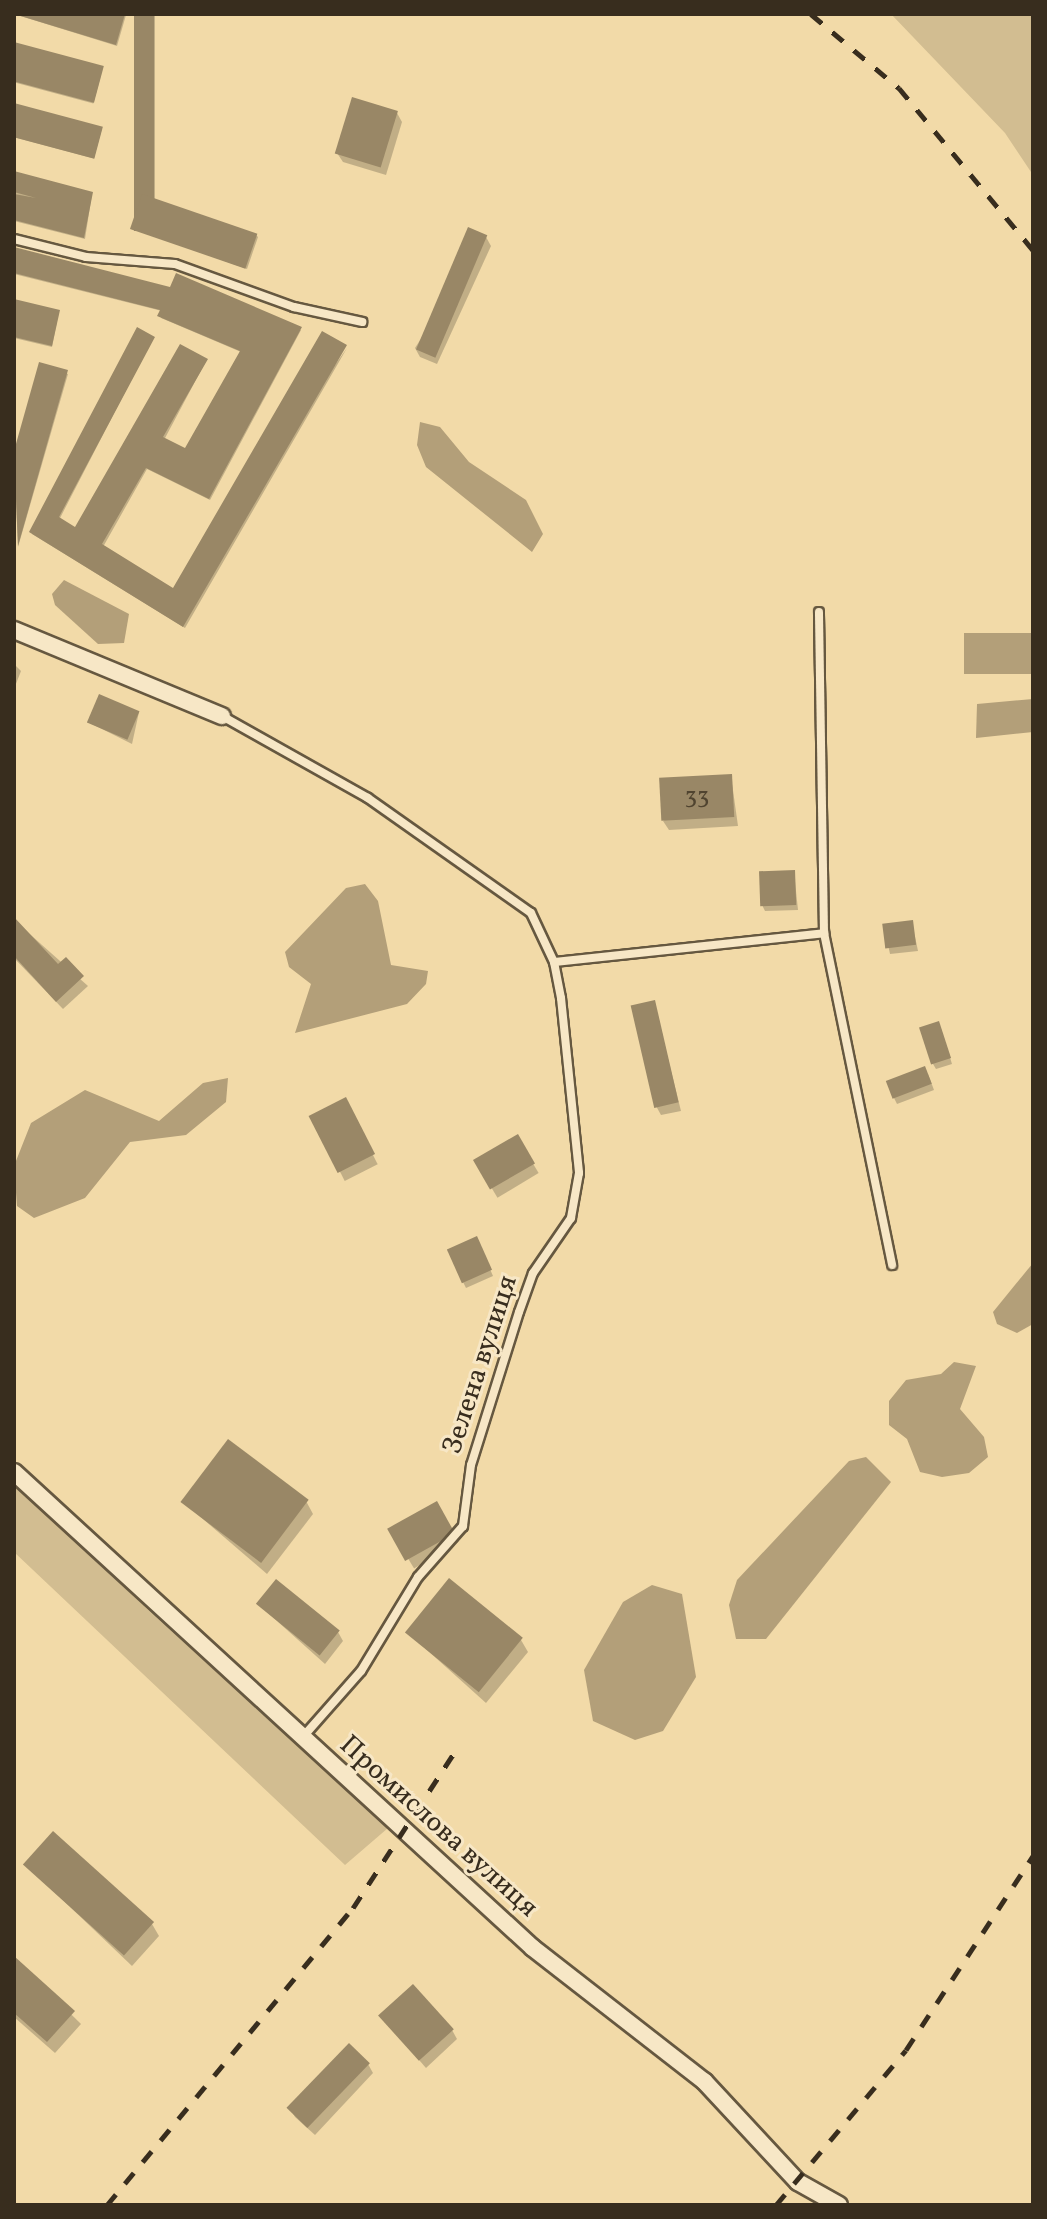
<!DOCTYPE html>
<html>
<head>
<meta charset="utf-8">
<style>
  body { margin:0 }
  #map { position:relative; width:1047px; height:2219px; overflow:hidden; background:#f2daa8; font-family:Vollkorn,serif }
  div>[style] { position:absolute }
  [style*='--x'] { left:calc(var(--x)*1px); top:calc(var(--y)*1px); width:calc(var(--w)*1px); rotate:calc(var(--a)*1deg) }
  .green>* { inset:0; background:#d2bd91 }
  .water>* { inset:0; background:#b39f79; transform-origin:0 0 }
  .shadow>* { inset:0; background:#0003; transform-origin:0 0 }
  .building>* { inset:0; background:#998766; transform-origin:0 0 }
  .roads { filter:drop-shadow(2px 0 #665840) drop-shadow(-2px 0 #665840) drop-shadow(0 2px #665840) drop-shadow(0 -2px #665840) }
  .lane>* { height:8px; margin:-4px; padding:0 4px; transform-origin:4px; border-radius:4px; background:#f7e7c6 }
  .street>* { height:16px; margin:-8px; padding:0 8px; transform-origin:8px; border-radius:8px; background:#f7e7c6 }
  .rail>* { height:5px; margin-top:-2.5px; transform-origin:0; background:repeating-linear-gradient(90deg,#382d1e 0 14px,transparent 0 28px) }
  span { translate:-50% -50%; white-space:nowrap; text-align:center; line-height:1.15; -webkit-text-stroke:6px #f7e7c6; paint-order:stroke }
  .number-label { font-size:24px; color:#504430 }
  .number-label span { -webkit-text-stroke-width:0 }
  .street-label { font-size:28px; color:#382d1e }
  .frame { position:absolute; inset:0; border:16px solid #382d1e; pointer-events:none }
</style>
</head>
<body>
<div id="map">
  <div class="green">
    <i style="clip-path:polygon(891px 14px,1033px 14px,1033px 175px,1005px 133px)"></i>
    <i style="clip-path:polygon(14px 1483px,148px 1610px,388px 1828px,345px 1865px,14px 1552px)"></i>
  </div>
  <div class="water">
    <i style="clip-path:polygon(420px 422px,440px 427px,469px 462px,526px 500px,543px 534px,532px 552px,426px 467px,417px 445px)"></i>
    <i style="clip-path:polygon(64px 580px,129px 614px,124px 643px,98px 644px,55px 605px,52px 594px)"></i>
    <i style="left:1033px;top:633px;width:41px;height:69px;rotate:90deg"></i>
    <i style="clip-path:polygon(1033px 699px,1033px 732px,976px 738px,977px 704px)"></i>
    <i style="clip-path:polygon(365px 884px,378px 901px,391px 965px,428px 971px,426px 984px,407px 1004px,295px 1033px,311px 984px,289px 967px,285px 952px,346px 888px)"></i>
    <i style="clip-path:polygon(228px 1078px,226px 1102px,186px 1135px,130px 1142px,85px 1198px,34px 1218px,17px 1206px,14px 1166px,31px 1123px,85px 1090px,159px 1121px,203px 1083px)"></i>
    <i style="clip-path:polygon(1033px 1263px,1033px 1324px,1017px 1333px,997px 1324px,993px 1312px)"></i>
    <i style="clip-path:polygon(954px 1362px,976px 1366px,960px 1409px,984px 1437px,988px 1457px,969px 1473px,942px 1477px,920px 1472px,907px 1439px,889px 1425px,889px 1401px,906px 1380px,941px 1374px)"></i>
    <i style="clip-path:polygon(866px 1457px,891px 1482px,766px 1639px,736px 1639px,729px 1605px,737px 1580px,849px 1461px)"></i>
    <i style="clip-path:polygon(652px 1585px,682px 1594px,696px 1677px,663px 1731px,635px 1740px,593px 1721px,584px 1670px,623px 1602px)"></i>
  </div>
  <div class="shadow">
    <i style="clip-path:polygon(14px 14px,125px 14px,126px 15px,117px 46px)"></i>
    <i style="left:136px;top:14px;width:19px;height:216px"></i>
    <i style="left:14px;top:44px;width:92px;height:37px;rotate:15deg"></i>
    <i style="left:14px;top:105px;width:91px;height:31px;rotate:15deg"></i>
    <i style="clip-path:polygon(397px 113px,402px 122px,386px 175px,343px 162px,337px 153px)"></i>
    <i style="clip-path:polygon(14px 173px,92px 194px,85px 239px,14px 221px)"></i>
    <i style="clip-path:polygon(133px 228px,256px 235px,258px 237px,247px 269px)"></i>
    <i style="clip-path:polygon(486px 237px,491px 246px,437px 364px,420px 357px,415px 348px)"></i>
    <i style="clip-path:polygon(14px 250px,301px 330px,210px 500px,147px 469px,103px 547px,174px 591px,347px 348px,185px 628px,32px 534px,153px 338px,59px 520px,76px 530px,206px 361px,164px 440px,186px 451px,241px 352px,161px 318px,162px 311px,14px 274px)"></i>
    <i style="clip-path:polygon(14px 301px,59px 311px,52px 347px,14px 338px)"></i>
    <i style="clip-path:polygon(41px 365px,68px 374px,18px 547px,14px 458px)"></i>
    <i style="clip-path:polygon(14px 664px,21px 671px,14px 689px)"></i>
    <i style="clip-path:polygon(139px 712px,132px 744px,90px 723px)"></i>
    <i style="clip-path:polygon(731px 776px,738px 826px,669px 830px,663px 821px)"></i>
    <i style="clip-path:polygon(794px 872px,798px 910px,765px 911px,762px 905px)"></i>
    <i style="clip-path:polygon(14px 920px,88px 986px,63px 1009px,14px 958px)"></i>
    <i style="clip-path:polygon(912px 922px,918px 951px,890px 954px,884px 926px)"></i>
    <i style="clip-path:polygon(654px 1002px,681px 1111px,661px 1115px,656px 1106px)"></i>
    <i style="clip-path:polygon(941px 1029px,952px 1064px,936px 1069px,933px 1064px)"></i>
    <i style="clip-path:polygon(928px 1074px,934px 1090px,897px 1104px,894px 1098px)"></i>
    <i style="left:345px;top:1100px;width:72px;height:37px;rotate:63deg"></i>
    <i style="left:517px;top:1137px;width:42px;height:48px;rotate:59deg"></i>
    <i style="clip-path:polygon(479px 1244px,493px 1276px,466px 1288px,463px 1282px)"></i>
    <i style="clip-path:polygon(182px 1501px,306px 1501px,313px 1514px,267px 1574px)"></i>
    <i style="left:436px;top:1504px;width:44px;height:52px;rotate:59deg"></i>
    <i style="clip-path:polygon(258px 1604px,338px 1632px,343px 1641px,325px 1664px)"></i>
    <i style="clip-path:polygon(407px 1632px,521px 1640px,528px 1652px,486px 1703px)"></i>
    <i style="clip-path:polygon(25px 1864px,152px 1924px,159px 1936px,132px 1966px)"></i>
    <i style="clip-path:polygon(14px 1958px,81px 2024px,55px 2053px,14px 2017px)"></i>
    <i style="clip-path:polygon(381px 2016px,452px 2030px,457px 2039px,426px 2068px)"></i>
    <i style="clip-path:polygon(368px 2064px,373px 2073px,315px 2135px,295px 2117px,290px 2108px)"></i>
  </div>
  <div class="building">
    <i style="clip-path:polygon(14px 14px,125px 14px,116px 45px)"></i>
    <i style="left:134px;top:14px;width:20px;height:217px"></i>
    <i style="left:14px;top:42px;width:93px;height:38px;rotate:15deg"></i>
    <i style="left:352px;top:97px;width:48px;height:59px;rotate:17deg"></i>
    <i style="left:14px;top:103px;width:92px;height:33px;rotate:15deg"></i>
    <i style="clip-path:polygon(14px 171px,93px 192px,84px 238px,14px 220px,14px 194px,36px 198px,14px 192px)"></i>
    <i style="left:142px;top:194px;width:122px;height:37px;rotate:19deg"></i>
    <i style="left:468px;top:227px;width:21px;height:133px;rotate:23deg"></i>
    <i style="clip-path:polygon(14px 247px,170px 287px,176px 273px,302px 327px,209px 499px,146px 468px,102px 544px,173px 588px,322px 331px,347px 345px,183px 627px,29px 532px,137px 327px,155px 337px,59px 517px,75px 527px,180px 344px,208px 359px,163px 437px,185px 448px,240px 351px,157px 316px,160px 310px,14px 273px)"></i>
    <i style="clip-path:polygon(14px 299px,60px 310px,52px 346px,14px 337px)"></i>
    <i style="clip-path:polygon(39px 362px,68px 370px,18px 546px,14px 451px)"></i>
    <i style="left:99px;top:694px;width:44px;height:31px;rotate:23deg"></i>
    <i style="left:732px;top:774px;width:43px;height:73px;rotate:87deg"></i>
    <i style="left:795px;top:870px;width:35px;height:36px;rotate:88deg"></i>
    <i style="clip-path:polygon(14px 917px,58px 964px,66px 957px,84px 976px,56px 1002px,14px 956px)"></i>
    <i style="left:913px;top:920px;width:25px;height:31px;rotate:83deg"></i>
    <i style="left:655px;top:1000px;width:105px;height:25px;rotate:77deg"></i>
    <i style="left:939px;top:1021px;width:39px;height:21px;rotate:72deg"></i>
    <i style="left:925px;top:1066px;width:19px;height:42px;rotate:69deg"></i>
    <i style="left:346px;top:1097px;width:64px;height:42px;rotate:63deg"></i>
    <i style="left:518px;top:1134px;width:34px;height:52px;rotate:60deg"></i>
    <i style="left:477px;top:1236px;width:37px;height:33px;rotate:66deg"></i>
    <i style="left:228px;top:1439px;width:101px;height:79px;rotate:37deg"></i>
    <i style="left:437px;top:1501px;width:37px;height:57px;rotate:61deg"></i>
    <i style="left:449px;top:1578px;width:95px;height:70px;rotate:39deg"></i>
    <i style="left:276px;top:1579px;width:82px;height:32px;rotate:39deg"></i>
    <i style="left:53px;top:1831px;width:136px;height:45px;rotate:42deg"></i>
    <i style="clip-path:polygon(14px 1956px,75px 2011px,47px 2042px,14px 2013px)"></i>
    <i style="left:413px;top:1984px;width:61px;height:47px;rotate:48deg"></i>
    <i style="left:349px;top:2043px;width:29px;height:90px;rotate:44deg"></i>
  </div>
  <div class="roads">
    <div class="lane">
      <i style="--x:14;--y:239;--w:74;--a:14"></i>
      <i style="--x:86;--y:257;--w:89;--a:4.5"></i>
      <i style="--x:175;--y:264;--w:127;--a:19.9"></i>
      <i style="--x:294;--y:307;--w:70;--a:12.4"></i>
      <i style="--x:222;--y:716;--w:167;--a:29.3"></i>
      <i style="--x:368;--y:798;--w:199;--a:35.2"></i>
      <i style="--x:531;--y:913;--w:54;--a:64.9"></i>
      <i style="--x:554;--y:962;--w:37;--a:79"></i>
      <i style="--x:561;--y:998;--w:176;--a:84.1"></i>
      <i style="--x:579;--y:1173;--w:46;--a:100.1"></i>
      <i style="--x:571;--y:1218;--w:67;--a:124.6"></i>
      <i style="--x:533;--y:1273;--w:41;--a:109.7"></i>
      <i style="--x:519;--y:1312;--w:160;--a:107.4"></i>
      <i style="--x:471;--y:1465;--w:62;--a:97.5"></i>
      <i style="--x:463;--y:1526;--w:68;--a:131.4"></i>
      <i style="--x:418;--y:1577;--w:110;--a:121.2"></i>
      <i style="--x:361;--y:1671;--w:91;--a:131.4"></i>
      <i style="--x:824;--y:933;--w:339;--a:78.4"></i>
      <i style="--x:554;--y:962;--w:272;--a:-6.1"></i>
      <i style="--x:824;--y:933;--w:321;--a:-90.9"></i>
    </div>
    <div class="street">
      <i style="--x:14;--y:630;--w:225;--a:22.5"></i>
      <i style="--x:14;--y:1472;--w:704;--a:42.53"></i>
      <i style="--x:533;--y:1948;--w:217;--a:37.9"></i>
      <i style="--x:704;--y:2081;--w:138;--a:47.1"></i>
      <i style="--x:798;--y:2182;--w:47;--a:29.3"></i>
    </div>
  </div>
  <div class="rail">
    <i style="--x:811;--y:14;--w:115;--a:40.1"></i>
    <i style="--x:899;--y:88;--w:210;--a:50.4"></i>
    <i style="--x:107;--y:2205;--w:386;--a:-50.4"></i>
    <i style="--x:353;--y:1908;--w:192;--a:-56.9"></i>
    <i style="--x:776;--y:2205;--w:202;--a:-50"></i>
    <i style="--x:906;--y:2050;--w:232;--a:-56.8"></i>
  </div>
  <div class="number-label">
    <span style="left:697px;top:798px">33</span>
  </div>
  <div class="street-label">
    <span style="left:481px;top:1365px;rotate:-72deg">Зелена вулиця</span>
    <span style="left:438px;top:1827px;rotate:42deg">Промислова вулиця</span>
  </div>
  <div class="frame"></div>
</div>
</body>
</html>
